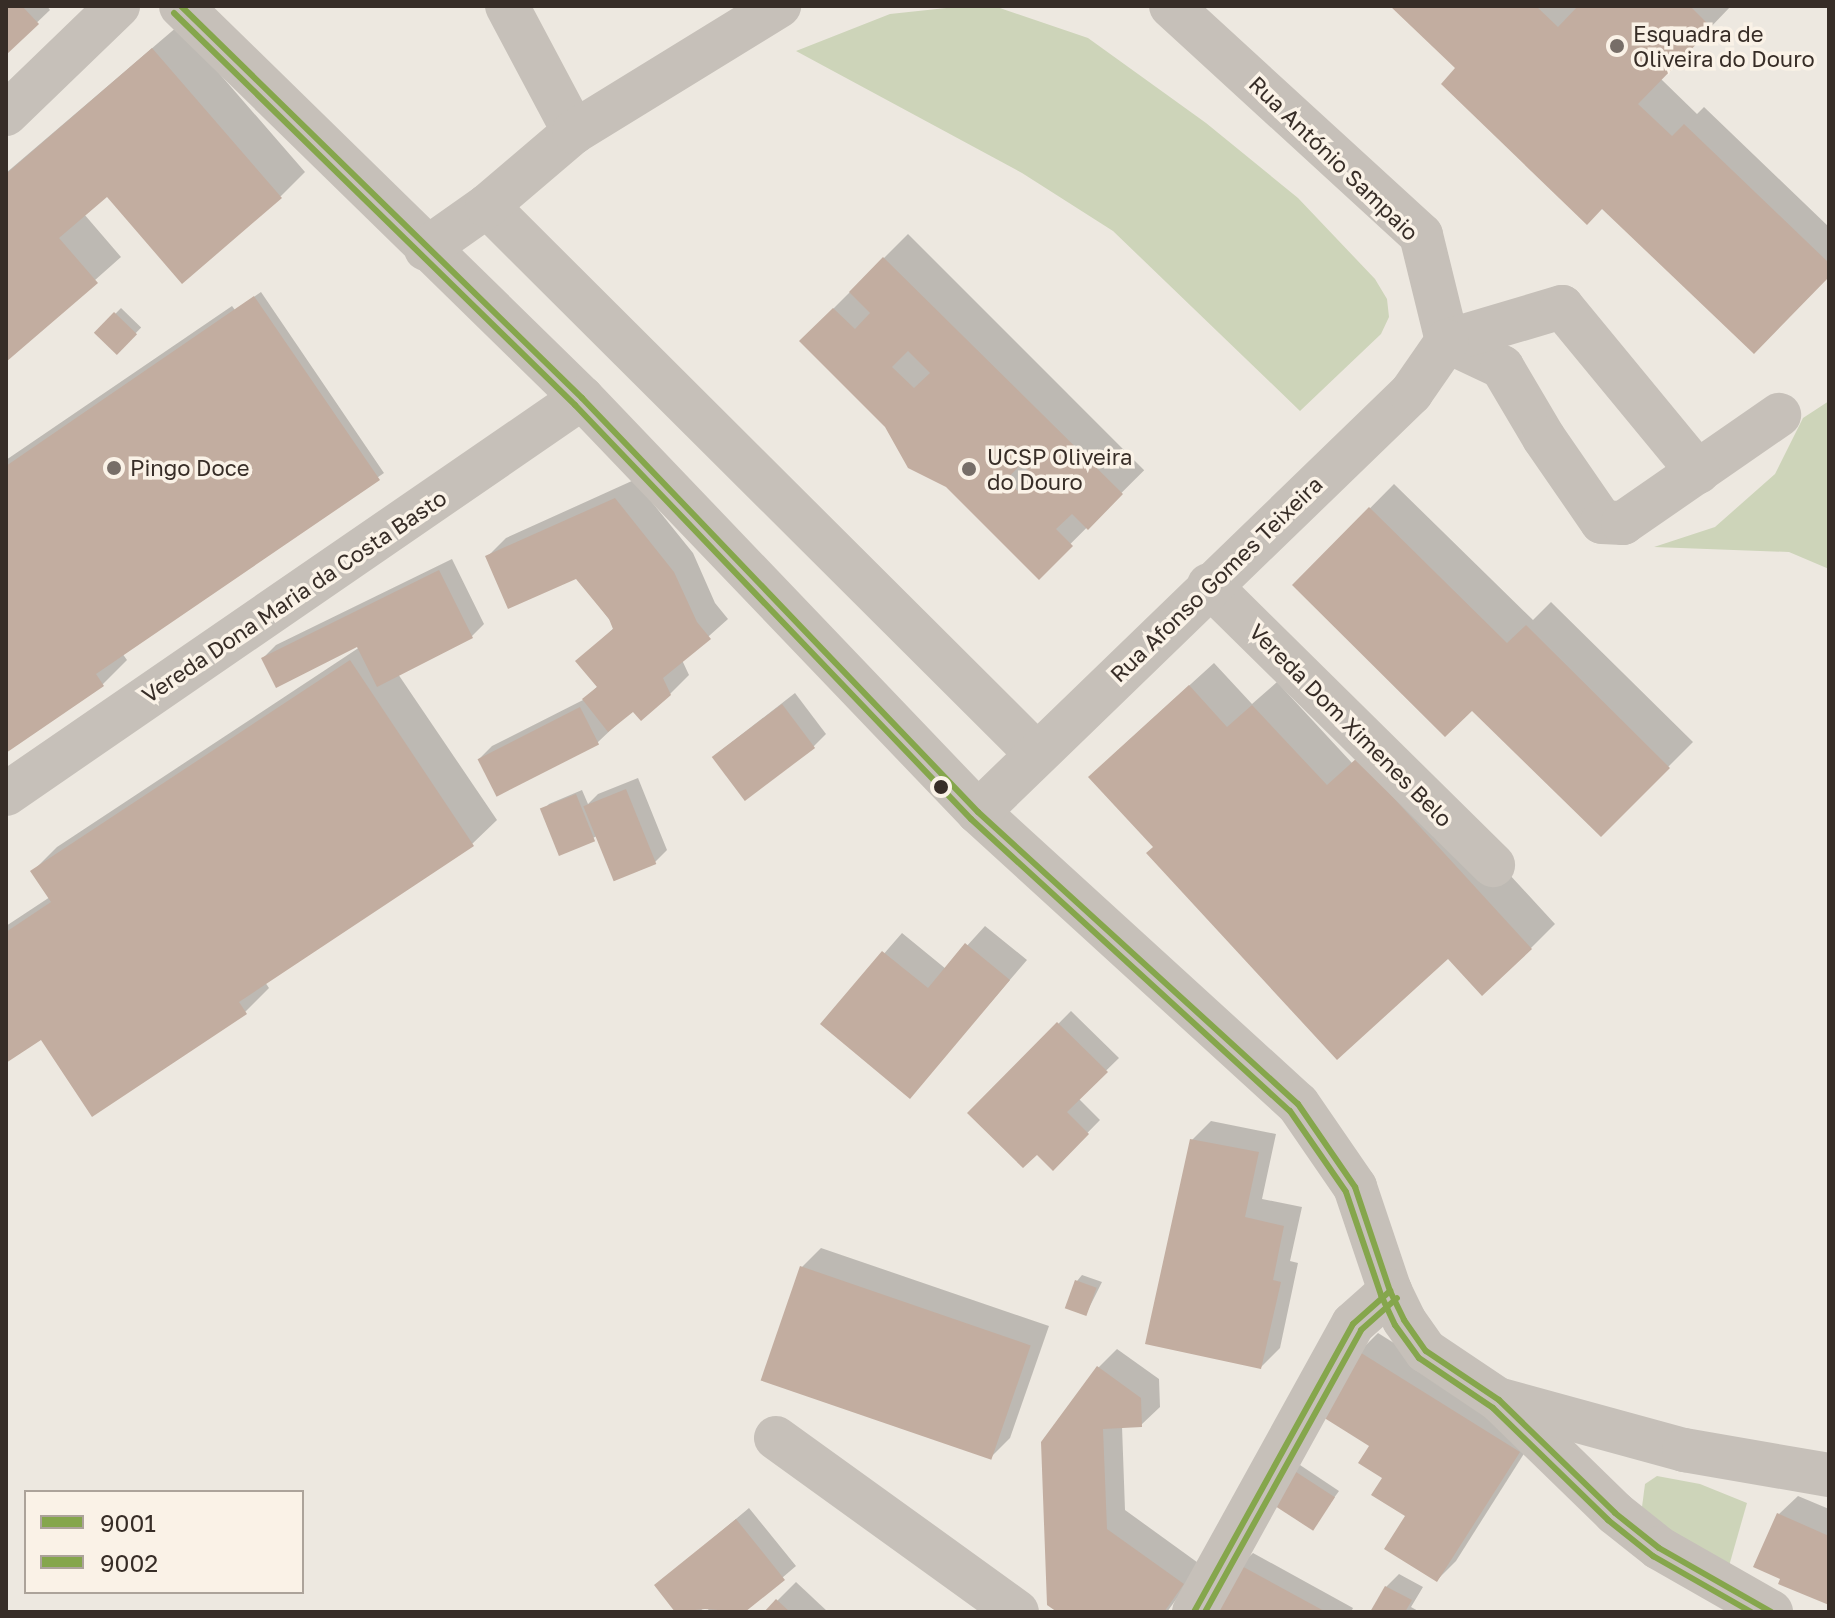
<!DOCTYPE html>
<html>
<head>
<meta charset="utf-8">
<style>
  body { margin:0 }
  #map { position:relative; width:1835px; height:1618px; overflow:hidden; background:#ede8e0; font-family:"Golos Text",sans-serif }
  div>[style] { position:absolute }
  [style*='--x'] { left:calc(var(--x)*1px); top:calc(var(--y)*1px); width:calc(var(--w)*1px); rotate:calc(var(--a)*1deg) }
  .green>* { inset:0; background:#cdd4b9 }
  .shadow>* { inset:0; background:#0003; transform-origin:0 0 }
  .building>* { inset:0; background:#c2ada0; transform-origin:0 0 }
  .minor>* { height:44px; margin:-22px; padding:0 22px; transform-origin:22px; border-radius:22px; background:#c6c0b9 }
  .bus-1>* { height:6px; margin:-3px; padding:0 3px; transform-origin:3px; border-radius:3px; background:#85a64c }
  .bus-2>* { height:6px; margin:-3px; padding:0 3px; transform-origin:3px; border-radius:3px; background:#85a64c }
  .dots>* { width:22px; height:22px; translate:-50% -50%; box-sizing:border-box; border:4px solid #faf2e7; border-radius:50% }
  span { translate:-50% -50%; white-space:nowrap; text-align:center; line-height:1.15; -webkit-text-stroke:7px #faf2e7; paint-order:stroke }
  .poi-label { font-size:22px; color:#372d27 }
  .left { translate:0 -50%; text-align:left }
  .street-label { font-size:22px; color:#372d27 }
  .frame { position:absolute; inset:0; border:8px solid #372d27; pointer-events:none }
  .legend { position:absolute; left:24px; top:1490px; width:280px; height:104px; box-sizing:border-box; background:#faf2e7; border:2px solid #aca39a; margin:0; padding:10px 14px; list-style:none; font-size:24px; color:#372d27 }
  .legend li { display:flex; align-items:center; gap:16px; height:40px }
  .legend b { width:40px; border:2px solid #aca39a }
</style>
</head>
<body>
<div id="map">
  <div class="green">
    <i style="clip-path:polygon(965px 6px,994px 6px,1088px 38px,1206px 123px,1298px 198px,1375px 279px,1387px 299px,1389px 317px,1381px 334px,1300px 411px,1113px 231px,1022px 173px,796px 51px,890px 14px)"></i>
    <i style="clip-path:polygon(1829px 401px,1829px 569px,1789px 552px,1654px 547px,1715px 527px,1775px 474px,1803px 418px)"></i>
    <i style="clip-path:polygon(1657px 1476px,1700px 1484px,1747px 1503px,1729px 1566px,1673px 1533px,1642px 1507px,1645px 1484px)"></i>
  </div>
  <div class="shadow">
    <i style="clip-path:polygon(6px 6px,47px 6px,50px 10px,6px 52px)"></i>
    <i style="clip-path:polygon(1393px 6px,1731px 6px,1661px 79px,1697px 114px,1704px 107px,1829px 227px,1829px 275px,1458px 68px)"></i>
    <i style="clip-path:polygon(178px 26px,305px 172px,281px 196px,107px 194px,84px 214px,121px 257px,6px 359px,6px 173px)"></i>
    <i style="left:908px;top:234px;width:334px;height:151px;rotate:45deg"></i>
    <i style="clip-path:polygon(261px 292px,384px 473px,122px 653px,127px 660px,103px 684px,6px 751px,6px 460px,232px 306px,235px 310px)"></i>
    <i style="left:121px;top:308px;width:28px;height:35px;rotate:44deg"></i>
    <i style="clip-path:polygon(634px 480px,693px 553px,715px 603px,728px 619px,682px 660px,689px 675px,670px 694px,633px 709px,598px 742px,497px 794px,479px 759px,492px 746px,583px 700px,598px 686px,578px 661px,615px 627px,576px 576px,487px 557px,506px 538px)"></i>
    <i style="clip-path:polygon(1394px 484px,1533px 620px,1551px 602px,1693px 742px,1601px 834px,1472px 708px,1294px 585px)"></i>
    <i style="clip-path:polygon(452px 559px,484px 624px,472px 636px,398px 674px,497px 820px,472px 844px,265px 982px,269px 988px,245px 1012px,42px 1037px,6px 1061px,6px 926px,50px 897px,33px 871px,57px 847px,363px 645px,263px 658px,276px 645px)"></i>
    <i style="clip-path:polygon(1214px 663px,1252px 704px,1277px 682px,1352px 763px,1382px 736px,1555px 924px,1531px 948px,1448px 956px,1155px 847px,1115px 753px)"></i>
    <i style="clip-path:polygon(795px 693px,826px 734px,813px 747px,714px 756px)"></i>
    <i style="clip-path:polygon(638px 778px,667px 850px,654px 863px,597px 836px,561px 853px,543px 810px,549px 804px,582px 790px,588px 804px,598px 794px)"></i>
    <i style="clip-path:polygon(985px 926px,1027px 960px,910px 1096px,823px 1024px,902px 933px,946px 969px)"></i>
    <i style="clip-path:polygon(1071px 1011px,1119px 1058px,1078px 1098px,1100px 1120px,1053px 1168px,1037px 1152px,970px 1113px)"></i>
    <i style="clip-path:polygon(1211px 1121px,1276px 1134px,1262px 1199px,1302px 1207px,1290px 1261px,1298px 1263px,1280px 1348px,1261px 1367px,1192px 1140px)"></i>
    <i style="clip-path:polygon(821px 1248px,1049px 1326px,1010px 1438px,991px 1457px,802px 1267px)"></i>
    <i style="clip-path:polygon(1082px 1275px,1102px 1282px,1086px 1314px,1077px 1281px)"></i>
    <i style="clip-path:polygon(1378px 1333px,1537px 1433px,1456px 1561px,1437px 1580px,1372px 1445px,1359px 1352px)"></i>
    <i style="clip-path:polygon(1117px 1349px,1159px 1379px,1160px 1407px,1141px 1425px,1122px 1426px,1125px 1510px,1201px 1565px,1167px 1612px,1061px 1612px,1098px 1368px)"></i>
    <i style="clip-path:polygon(1300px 1465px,1339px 1491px,1313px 1527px,1294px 1471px)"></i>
    <i style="clip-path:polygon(1798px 1496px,1829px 1509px,1829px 1603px,1779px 1514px)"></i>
    <i style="clip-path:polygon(749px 1508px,796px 1566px,742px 1612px,710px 1612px,706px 1606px,699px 1612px,678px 1612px,656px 1586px)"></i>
    <i style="clip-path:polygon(1253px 1553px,1353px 1608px,1351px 1612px,1214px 1612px,1240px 1565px)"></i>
    <i style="clip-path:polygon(1399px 1574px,1423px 1587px,1411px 1607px,1420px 1612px,1372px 1612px,1386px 1587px)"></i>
    <i style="clip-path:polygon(796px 1582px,828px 1612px,766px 1612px)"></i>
  </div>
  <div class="building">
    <i style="clip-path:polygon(6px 6px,22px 6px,39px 24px,6px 55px)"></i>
    <i style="clip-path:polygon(1390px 6px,1536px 6px,1558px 27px,1578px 6px,1690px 6px,1712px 28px,1638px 104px,1672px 136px,1684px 124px,1829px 263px,1829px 277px,1754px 354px,1602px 209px,1587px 225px,1441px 84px,1455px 68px)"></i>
    <i style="clip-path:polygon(152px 48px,282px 198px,182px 284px,107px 197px,59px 238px,98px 283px,6px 362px,6px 174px)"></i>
    <i style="clip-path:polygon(evenodd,883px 257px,1123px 494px,1088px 530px,1072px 514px,1056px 529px,1073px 546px,1039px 580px,946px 487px,908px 468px,885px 427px,799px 341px,833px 308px,855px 329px,870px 313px,849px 292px,883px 257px,908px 351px,930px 373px,914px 388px,892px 367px,908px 351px,883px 257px,1021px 464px,1036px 478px,1020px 493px,1006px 480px,1021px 464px)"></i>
    <i style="clip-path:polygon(254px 296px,380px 480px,96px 674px,104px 686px,6px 753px,6px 466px)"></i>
    <i style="left:114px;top:312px;width:32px;height:29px;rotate:44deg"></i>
    <i style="clip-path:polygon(615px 498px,674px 572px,697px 622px,711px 639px,663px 678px,671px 695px,641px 721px,633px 712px,608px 732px,582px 699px,597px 687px,575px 661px,613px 629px,609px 619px,576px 579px,508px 609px,485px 556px)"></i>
    <i style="clip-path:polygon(1369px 507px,1507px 643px,1526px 625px,1670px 768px,1601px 837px,1472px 711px,1445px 737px,1292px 585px)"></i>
    <i style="clip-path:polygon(439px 570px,473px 638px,377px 687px,357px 647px,276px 688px,261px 658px)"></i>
    <i style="clip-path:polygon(350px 660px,474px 846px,239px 1002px,247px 1014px,92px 1117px,41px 1040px,6px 1063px,6px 932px,51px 902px,30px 871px)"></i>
    <i style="clip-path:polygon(1189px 685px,1227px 727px,1252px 705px,1327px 785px,1357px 758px,1532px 949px,1482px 996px,1448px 959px,1337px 1060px,1146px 853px,1153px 847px,1088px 777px)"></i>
    <i style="left:782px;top:704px;width:55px;height:88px;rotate:53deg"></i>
    <i style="left:580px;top:707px;width:42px;height:115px;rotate:63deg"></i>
    <i style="left:626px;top:789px;width:81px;height:46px;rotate:68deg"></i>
    <i style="left:576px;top:794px;width:51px;height:39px;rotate:68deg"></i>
    <i style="clip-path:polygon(965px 943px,1010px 980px,910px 1099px,820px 1024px,882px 951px,928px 988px)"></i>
    <i style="clip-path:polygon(1057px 1022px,1108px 1072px,1067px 1112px,1089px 1134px,1053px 1171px,1037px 1155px,1023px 1168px,967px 1113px)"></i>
    <i style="clip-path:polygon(1190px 1139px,1259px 1152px,1245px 1217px,1284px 1226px,1273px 1280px,1281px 1282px,1261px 1369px,1145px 1344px)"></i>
    <i style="left:800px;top:1266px;width:244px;height:121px;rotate:19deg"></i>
    <i style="left:1075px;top:1280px;width:23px;height:30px;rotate:20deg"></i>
    <i style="clip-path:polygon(1358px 1351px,1520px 1452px,1437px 1582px,1384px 1549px,1405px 1516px,1371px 1495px,1382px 1478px,1358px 1463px,1369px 1446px,1318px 1414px)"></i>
    <i style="clip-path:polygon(1097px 1366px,1141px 1398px,1142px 1427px,1103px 1429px,1107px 1529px,1184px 1584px,1164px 1612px,1057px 1612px,1047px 1605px,1041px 1442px)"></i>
    <i style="left:1293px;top:1470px;width:50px;height:40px;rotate:33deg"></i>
    <i style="clip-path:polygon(1777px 1513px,1829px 1536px,1829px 1605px,1778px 1584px,1780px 1579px,1753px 1567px)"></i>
    <i style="clip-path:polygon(736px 1519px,785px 1580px,745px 1612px,705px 1609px,675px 1612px,654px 1585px)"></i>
    <i style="clip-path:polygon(1238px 1564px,1326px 1612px,1211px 1612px)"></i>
    <i style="clip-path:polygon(1385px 1586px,1412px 1600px,1405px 1612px,1370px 1612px)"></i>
    <i style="clip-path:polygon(776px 1599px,790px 1612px,764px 1612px)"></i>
  </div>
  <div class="minor">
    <i style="--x:181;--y:6;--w:561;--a:44.35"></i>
    <i style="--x:582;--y:398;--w:573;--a:46.27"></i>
    <i style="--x:978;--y:812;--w:433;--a:42.4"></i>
    <i style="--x:1298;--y:1104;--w:101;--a:55.5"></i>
    <i style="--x:1355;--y:1187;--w:110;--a:71.4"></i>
    <i style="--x:1390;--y:1291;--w:32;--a:64"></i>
    <i style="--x:1404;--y:1320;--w:38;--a:55"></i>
    <i style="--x:1426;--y:1351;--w:88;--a:33.9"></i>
    <i style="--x:1499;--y:1400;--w:162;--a:44.2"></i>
    <i style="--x:1615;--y:1513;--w:56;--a:38.5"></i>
    <i style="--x:1659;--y:1548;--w:129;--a:29.7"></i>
    <i style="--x:507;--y:6;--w:143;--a:62"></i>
    <i style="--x:1171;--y:6;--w:339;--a:42.5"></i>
    <i style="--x:1421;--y:235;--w:109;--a:76.2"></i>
    <i style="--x:6;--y:114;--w:156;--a:-44"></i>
    <i style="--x:487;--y:206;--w:776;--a:44.9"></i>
    <i style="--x:426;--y:249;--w:75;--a:-35.2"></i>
    <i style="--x:487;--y:206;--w:114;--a:-40.4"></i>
    <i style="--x:574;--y:132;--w:241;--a:-31.6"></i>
    <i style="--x:1447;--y:341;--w:61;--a:25.3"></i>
    <i style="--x:1502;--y:367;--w:82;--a:59.4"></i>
    <i style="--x:1544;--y:438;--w:102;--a:55.4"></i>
    <i style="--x:1602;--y:522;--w:21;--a:3"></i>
    <i style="--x:1623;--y:523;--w:190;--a:-34.7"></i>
    <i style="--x:1447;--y:341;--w:120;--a:-16.5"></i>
    <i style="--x:1562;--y:307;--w:214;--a:50.5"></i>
    <i style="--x:1209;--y:585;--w:399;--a:44.6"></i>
    <i style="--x:6;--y:794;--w:699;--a:-34.51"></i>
    <i style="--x:978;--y:812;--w:603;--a:-44.06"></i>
    <i style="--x:1411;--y:393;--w:63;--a:-55.3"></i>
    <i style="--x:1501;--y:1400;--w:190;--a:15.3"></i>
    <i style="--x:1684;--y:1450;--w:147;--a:9.8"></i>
    <i style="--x:776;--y:1438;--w:297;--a:35.8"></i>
    <i style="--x:1194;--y:1612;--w:329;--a:-61.1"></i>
    <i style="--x:1353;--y:1324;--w:50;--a:-41.7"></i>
  </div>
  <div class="bus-1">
    <i style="--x:181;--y:6;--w:561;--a:44.35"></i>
    <i style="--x:582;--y:398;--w:573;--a:46.27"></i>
    <i style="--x:978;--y:812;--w:433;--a:42.4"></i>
    <i style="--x:1298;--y:1104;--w:101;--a:55.5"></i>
    <i style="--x:1355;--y:1187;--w:110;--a:71.4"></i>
    <i style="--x:1390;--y:1291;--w:32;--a:64"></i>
    <i style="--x:1404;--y:1320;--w:38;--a:55"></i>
    <i style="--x:1426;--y:1351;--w:88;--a:33.9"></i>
    <i style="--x:1499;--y:1400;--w:162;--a:44.2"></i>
    <i style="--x:1615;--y:1513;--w:56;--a:38.5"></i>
    <i style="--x:1659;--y:1548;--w:129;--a:29.7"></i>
    <i style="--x:1194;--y:1612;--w:329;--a:-61.1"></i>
    <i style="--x:1353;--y:1324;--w:50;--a:-41.7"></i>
  </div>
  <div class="bus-2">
    <i style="--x:174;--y:13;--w:561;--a:44.35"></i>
    <i style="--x:575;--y:405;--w:573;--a:46.27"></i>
    <i style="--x:971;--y:819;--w:432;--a:42.5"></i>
    <i style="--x:1290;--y:1111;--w:98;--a:55.3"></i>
    <i style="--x:1346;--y:1192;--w:109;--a:71.2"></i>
    <i style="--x:1381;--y:1295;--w:33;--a:65"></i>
    <i style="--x:1395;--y:1325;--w:41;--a:54"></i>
    <i style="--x:1419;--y:1358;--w:89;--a:34"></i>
    <i style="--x:1493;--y:1408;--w:161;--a:44.2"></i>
    <i style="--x:1608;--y:1520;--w:58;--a:38.7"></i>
    <i style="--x:1653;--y:1556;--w:113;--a:29.7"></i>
    <i style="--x:1205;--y:1612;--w:322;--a:-61"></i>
    <i style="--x:1361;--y:1330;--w:48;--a:-41.6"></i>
  </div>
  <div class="dots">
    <i style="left:1617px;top:46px;background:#776e68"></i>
    <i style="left:114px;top:468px;background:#776e68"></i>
    <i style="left:969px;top:469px;background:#776e68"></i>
    <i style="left:941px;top:787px;background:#372d27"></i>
  </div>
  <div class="poi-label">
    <span class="left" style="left:1633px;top:46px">Esquadra de<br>Oliveira do Douro</span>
    <span class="left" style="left:987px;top:469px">UCSP Oliveira<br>do Douro</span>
    <span class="left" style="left:130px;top:468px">Pingo Doce</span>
  </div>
  <div class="street-label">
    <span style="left:1334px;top:158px;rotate:44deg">Rua António Sampaio</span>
    <span style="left:1216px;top:579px;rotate:-44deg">Rua Afonso Gomes Teixeira</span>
    <span style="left:294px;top:596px;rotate:-34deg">Vereda Dona Maria da Costa Basto</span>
    <span style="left:1351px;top:725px;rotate:45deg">Vereda Dom Ximenes Belo</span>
  </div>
  <div class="frame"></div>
  <ul class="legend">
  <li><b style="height:10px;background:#85a64c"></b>9001</li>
  <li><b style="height:10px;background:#85a64c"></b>9002</li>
  </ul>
</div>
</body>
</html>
